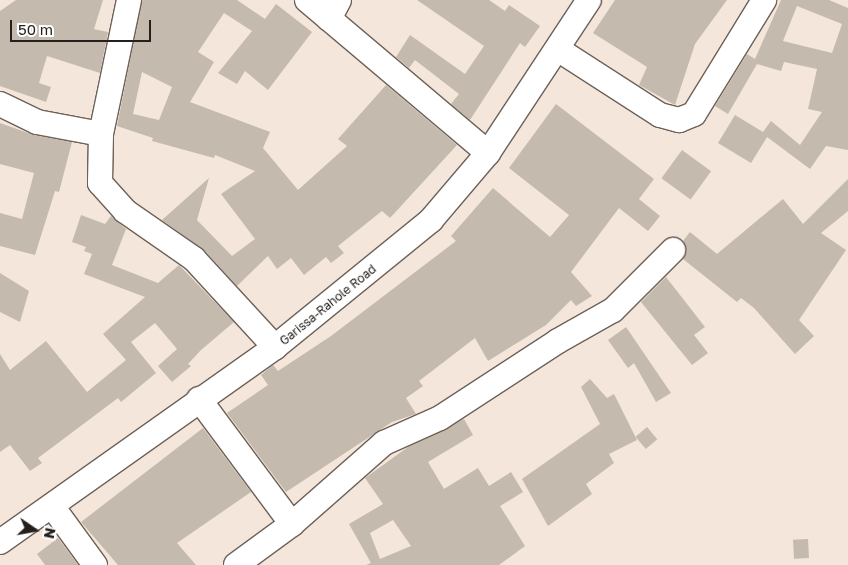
<!DOCTYPE html>
<html>
<head>
<meta charset="utf-8">
<style>
  body { margin:0 }
  #map { position:relative; width:848px; height:565px; overflow:hidden; background:#f4e6db; font-family:"Golos Text",sans-serif }
  div>[style] { position:absolute }
  [style*='--x'] { left:calc(var(--x)*1px); top:calc(var(--y)*1px); width:calc(var(--w)*1px); rotate:calc(var(--a)*1deg) }
  .building>* { inset:0; background:#c5baae; transform-origin:0 0 }
  .roads { filter:drop-shadow(1px 0 #6d6158) drop-shadow(-1px 0 #6d6158) drop-shadow(0 1px #6d6158) drop-shadow(0 -1px #6d6158) }
  .minor>* { height:24px; margin:-12px; padding:0 12px; transform-origin:12px; border-radius:12px; background:#fff }
  span { translate:-50% -50%; white-space:nowrap; text-align:center; line-height:1.15; -webkit-text-stroke:4px #fff; paint-order:stroke }
  .street-label { font-size:12px; color:#25201c }
  .north { position:absolute; left:10px; top:505px; width:50px; height:50px; -webkit-text-stroke:4px #fff; paint-order:stroke; rotate:102deg; font-size:14px; font-weight:700; line-height:20px; text-align:center; color:#25201c }
  .north::after { content:''; display:block; margin:auto; width:18px; height:22px; background:#25201c; clip-path:polygon(50% 0,100% 100%,50% 72%,0 100%) }
  .scale { position:absolute; left:10px; top:20px; width:141px; height:22px; box-sizing:border-box; border:2px solid #25201c; border-top:0; padding-left:6px; font-size:15px; line-height:18px; white-space:nowrap; color:#25201c; -webkit-text-stroke:4px #fff; paint-order:stroke }
</style>
</head>
<body>
<div id="map">
  <div class="building">
    <i style="clip-path:polygon(103px 0,94px 29px,108px 32px,100px 73px,47px 56px,39px 83px,51px 87px,46px 102px,0 86px,0 11px,16px 0)"></i>
    <i style="clip-path:polygon(evenodd,142px 0,237px 0,265px 19px,276px 4px,312px 32px,268px 90px,245px 71px,237px 84px,218px 73px,252px 31px,224px 13px,198px 52px,214px 62px,190px 102px,270px 132px,263px 148px,298px 190px,347px 146px,338px 139px,386px 85px,457px 145px,390px 218px,382px 211px,338px 246px,344px 253px,331px 263px,326px 257px,304px 275px,291px 258px,277px 269px,268px 256px,237px 286px,204px 250px,162px 220px,209px 178px,197px 220px,232px 256px,255px 239px,221px 194px,255px 171px,215px 155px,214px 158px,152px 141px,153px 138px,117px 126px,142px 0,142px 72px,172px 87px,159px 120px,133px 114px,142px 72px)"></i>
    <i style="clip-path:polygon(417px 0,489px 0,505px 11px,509px 5px,540px 26px,525px 47px,520px 43px,470px 120px,451px 104px,459px 94px,415px 60px,409px 68px,396px 57px,410px 35px,465px 74px,484px 46px)"></i>
    <i style="clip-path:polygon(615px 0,727px 0,695px 44px,675px 105px,639px 85px,647px 67px,593px 33px)"></i>
    <i style="clip-path:polygon(evenodd,781px 0,829px 0,848px 8px,848px 150px,826px 146px,810px 169px,767px 137px,751px 163px,718px 143px,735px 115px,763px 132px,771px 121px,800px 145px,822px 112px,808px 109px,817px 69px,784px 62px,781px 71px,757px 64px,728px 114px,715px 106px,747px 54px,755px 59px,781px 0,797px 6px,842px 24px,832px 53px,783px 41px,797px 6px)"></i>
    <i style="clip-path:polygon(556px 104px,654px 179px,639px 199px,660px 216px,648px 231px,619px 208px,571px 272px,592px 296px,576px 306px,571px 300px,546px 325px,488px 361px,475px 338px,419px 381px,423px 386px,406px 398px,416px 414px,392px 422px,286px 492px,227px 413px,268px 385px,261px 375px,268px 369px,273px 365px,278px 371px,331px 336px,456px 241px,451px 236px,493px 188px,550px 237px,569px 215px,509px 168px)"></i>
    <i style="clip-path:polygon(0 123px,34px 135px,72px 142px,59px 192px,55px 191px,35px 255px,0 246px,0 213px,22px 219px,34px 173px,0 164px)"></i>
    <i style="left:682px;top:150px;width:36px;height:35px;rotate:36deg"></i>
    <i style="clip-path:polygon(848px 179px,848px 211px,821px 233px,846px 250px,799px 320px,814px 336px,795px 354px,754px 308px,741px 298px,737px 302px,683px 259px,686px 253px,683px 241px,690px 232px,717px 254px,783px 199px,803px 224px)"></i>
    <i style="clip-path:polygon(81px 215px,105px 224px,111px 216px,126px 229px,112px 265px,158px 283px,179px 265px,234px 322px,201px 350px,188px 364px,191px 366px,172px 382px,158px 366px,177px 349px,155px 323px,131px 342px,156px 373px,121px 402px,118px 398px,38px 458px,42px 463px,30px 471px,10px 445px,0 452px,0 354px,10px 370px,46px 341px,87px 392px,126px 360px,103px 334px,145px 297px,84px 274px,92px 254px,84px 251px,86px 247px,72px 242px)"></i>
    <i style="clip-path:polygon(0 273px,29px 291px,20px 322px,0 312px)"></i>
    <i style="clip-path:polygon(666px 277px,705px 327px,694px 335px,708px 353px,692px 365px,641px 302px)"></i>
    <i style="clip-path:polygon(626px 327px,671px 393px,656px 402px,634px 363px,628px 368px,608px 340px)"></i>
    <i style="clip-path:polygon(590px 379px,607px 398px,614px 394px,637px 440px,609px 454px,614px 463px,586px 484px,592px 494px,548px 526px,522px 479px,600px 424px,581px 387px)"></i>
    <i style="clip-path:polygon(evenodd,464px 419px,473px 435px,428px 462px,444px 489px,478px 468px,489px 486px,511px 472px,523px 492px,500px 506px,525px 546px,499px 565px,366px 565px,371px 563px,349px 524px,383px 504px,365px 478px,408px 447px,464px 419px,393px 520px,411px 546px,380px 559px,370px 533px,393px 520px)"></i>
    <i style="left:647px;top:427px;width:16px;height:15px;rotate:50deg"></i>
    <i style="clip-path:polygon(203px 428px,251px 492px,177px 543px,196px 565px,118px 565px,81px 522px)"></i>
    <i style="clip-path:polygon(58px 538px,78px 565px,45px 565px,37px 554px)"></i>
    <i style="left:808px;top:539px;width:19px;height:15px;rotate:87deg"></i>
  </div>
  <div class="roads">
    <div class="minor">
      <i style="--x:129;--y:0;--w:137;--a:101.8"></i>
      <i style="--x:101;--y:134;--w:49;--a:91.2"></i>
      <i style="--x:100;--y:183;--w:38;--a:48"></i>
      <i style="--x:125;--y:211;--w:84;--a:34.8"></i>
      <i style="--x:194;--y:259;--w:120;--a:47.4"></i>
      <i style="--x:307;--y:0;--w:237;--a:40.2"></i>
      <i style="--x:329;--y:19;--w:21;--a:-62"></i>
      <i style="--x:559;--y:50;--w:120;--a:32.8"></i>
      <i style="--x:660;--y:115;--w:20;--a:15"></i>
      <i style="--x:679;--y:120;--w:16;--a:-22"></i>
      <i style="--x:694;--y:114;--w:134;--a:-58.4"></i>
      <i style="--x:0;--y:104;--w:41;--a:25.9"></i>
      <i style="--x:37;--y:122;--w:65;--a:10.6"></i>
      <i style="--x:199;--y:399;--w:156;--a:53.4"></i>
      <i style="--x:52;--y:506;--w:73;--a:53.9"></i>
      <i style="--x:0;--y:542;--w:337;--a:-35.3"></i>
      <i style="--x:275;--y:347;--w:201;--a:-39.1"></i>
      <i style="--x:431;--y:220;--w:88;--a:-49.6"></i>
      <i style="--x:488;--y:153;--w:183;--a:-56.6"></i>
      <i style="--x:236;--y:565;--w:69;--a:-36.2"></i>
      <i style="--x:292;--y:524;--w:123;--a:-41.4"></i>
      <i style="--x:384;--y:443;--w:61;--a:-24.1"></i>
      <i style="--x:440;--y:418;--w:141;--a:-33.1"></i>
      <i style="--x:558;--y:341;--w:63;--a:-29.4"></i>
      <i style="--x:613;--y:310;--w:85;--a:-45"></i>
    </div>
  </div>
  <div class="street-label">
    <span style="left:328px;top:305px;rotate:-39deg">Garissa-Rahole Road</span>
  </div>
  <div class="north">N</div>
  <div class="scale">50 m</div>
</div>
</body>
</html>
